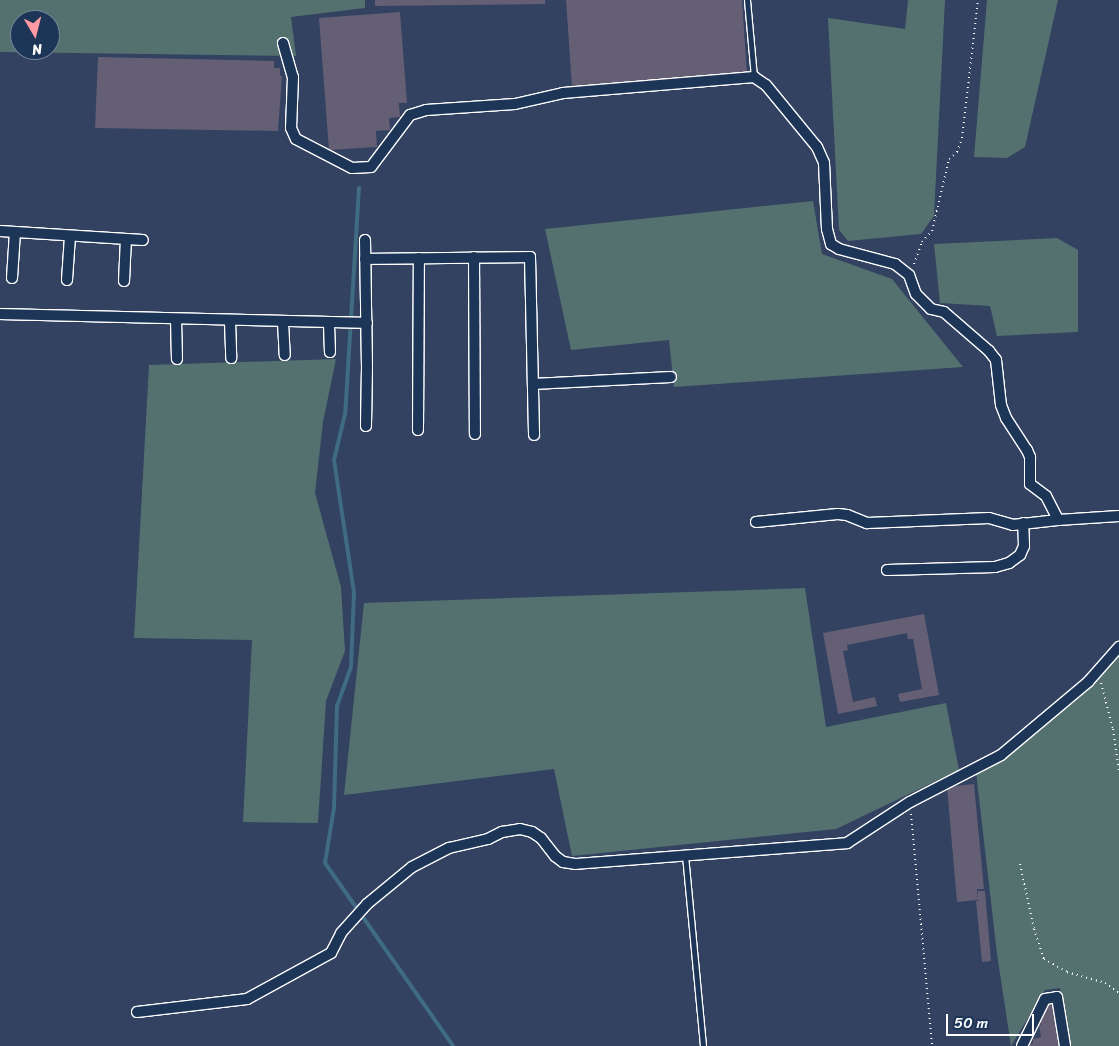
<!DOCTYPE html>
<html>
<head>
<meta charset="utf-8">
<style>
  body { margin:0 }
  #map { position:relative; width:1119px; height:1046px; overflow:hidden; background:#324260; font-family:Sriracha,sans-serif }
  div>[style] { position:absolute }
  [style*='--x'] { left:calc(var(--x)*1px); top:calc(var(--y)*1px); width:calc(var(--w)*1px); rotate:calc(var(--a)*1deg) }
  .green>* { inset:0; background:#54716f }
  .stream>* { height:4px; margin:-2px; padding:0 2px; transform-origin:2px; border-radius:2px; background:#3f6b83 }
  .building>* { inset:0; background:#645f74 }
  .path>* { height:2px; margin-top:-1px; transform-origin:0; background:repeating-linear-gradient(90deg,#fff 0 1px,transparent 0 5px) }
  .roads { filter:drop-shadow(1px 0 #fff) drop-shadow(-1px 0 #fff) drop-shadow(0 1px #fff) drop-shadow(0 -1px #fff) }
  .lane>* { height:5px; margin:-2.5px; padding:0 2.5px; transform-origin:2.5px; border-radius:2.5px; background:#1d3557 }
  .street>* { height:10px; margin:-5px; padding:0 5px; transform-origin:5px; border-radius:5px; background:#1d3557 }
  span { translate:-50% -50%; white-space:nowrap; text-align:center; line-height:1.15; -webkit-text-stroke:4px #1d3557; paint-order:stroke }
  .north { position:absolute; left:10px; top:10px; width:50px; height:50px; box-sizing:border-box; background:#1d3557; border:1px solid #77869a; border-radius:50%; rotate:172deg; font-size:14px; font-weight:700; line-height:20px; text-align:center; color:#fff }
  .north::after { content:''; display:block; margin:auto; width:18px; height:22px; background:#ff9aa2; clip-path:polygon(50% 0,100% 100%,50% 72%,0 100%) }
  .scale { position:absolute; left:946px; top:1014px; width:88px; height:22px; box-sizing:border-box; border:2px solid #fff; border-top:0; padding-left:6px; font-size:15px; line-height:18px; white-space:nowrap; color:#fff; -webkit-text-stroke:4px #1d3557; paint-order:stroke }
</style>
</head>
<body>
<div id="map">
  <div class="green">
    <i style="clip-path:polygon(evenodd,0 0,365px 0,365px 8px,291px 17px,296px 56px,0 52px,0 0,20px 20px,50px 20px,50px 50px,20px 50px,20px 20px)"></i>
    <i style="clip-path:polygon(908px 0,945px 0,934px 216px,921px 234px,848px 241px,839px 230px,828px 18px,905px 29px)"></i>
    <i style="clip-path:polygon(987px 0,1058px 0,1025px 147px,1007px 158px,974px 157px)"></i>
    <i style="clip-path:polygon(813px 201px,822px 254px,892px 279px,963px 367px,674px 387px,669px 340px,571px 350px,545px 229px)"></i>
    <i style="clip-path:polygon(1057px 238px,1078px 250px,1078px 332px,997px 336px,990px 306px,940px 303px,934px 244px)"></i>
    <i style="clip-path:polygon(336px 359px,323px 422px,315px 493px,341px 587px,345px 651px,326px 701px,318px 823px,243px 822px,252px 640px,134px 638px,149px 365px)"></i>
    <i style="clip-path:polygon(805px 588px,826px 727px,946px 703px,959px 770px,836px 829px,572px 856px,554px 769px,344px 795px,364px 603px)"></i>
    <i style="clip-path:polygon(1119px 656px,1119px 1046px,1070px 1046px,1060px 988px,1045px 990px,1011px 1046px,997px 954px,976px 772px,1012px 753px,1076px 700px)"></i>
  </div>
  <div class="stream">
    <i style="--x:359;--y:188;--w:226;--a:93.5"></i>
    <i style="--x:345;--y:414;--w:47;--a:103.4"></i>
    <i style="--x:334;--y:460;--w:134;--a:81.4"></i>
    <i style="--x:354;--y:592;--w:75;--a:92.3"></i>
    <i style="--x:351;--y:667;--w:41;--a:109.7"></i>
    <i style="--x:337;--y:706;--w:102;--a:91.7"></i>
    <i style="--x:334;--y:808;--w:56;--a:99.3"></i>
    <i style="--x:325;--y:863;--w:223;--a:55"></i>
  </div>
  <div class="building">
    <i style="clip-path:polygon(375px 0,545px 0,545px 4px,375px 6px)"></i>
    <i style="clip-path:polygon(566px 0,742px 0,747px 74px,572px 87px)"></i>
    <i style="clip-path:polygon(400px 12px,407px 103px,399px 103px,400px 117px,389px 118px,390px 130px,376px 131px,377px 147px,329px 150px,319px 18px)"></i>
    <i style="clip-path:polygon(98px 57px,274px 61px,274px 68px,280px 68px,280px 76px,282px 76px,278px 131px,95px 128px)"></i>
    <i style="clip-path:polygon(924px 614px,939px 695px,900px 702px,898px 694px,922px 689px,913px 639px,908px 639px,907px 633px,847px 645px,848px 650px,843px 651px,853px 702px,875px 697px,877px 706px,838px 714px,823px 633px)"></i>
    <i style="clip-path:polygon(974px 784px,984px 889px,977px 889px,978px 900px,957px 902px,947px 787px)"></i>
    <i style="clip-path:polygon(978px 891px,985px 891px,991px 961px,982px 962px,976px 901px,978px 901px)"></i>
    <i style="clip-path:polygon(1053px 1003px,1061px 1046px,1030px 1046px,1029px 1044px,1033px 1043px,1033px 1039px,1041px 1037px,1039px 1025px,1041px 1025px,1040px 1020px,1043px 1019px,1042px 1011px,1046px 1010px,1045px 1004px)"></i>
  </div>
  <div class="path">
    <i style="--x:914;--y:264;--w:23;--a:-70"></i>
    <i style="--x:922;--y:242;--w:15;--a:-48"></i>
    <i style="--x:932;--y:231;--w:74;--a:-76.7"></i>
    <i style="--x:949;--y:159;--w:11;--a:-41"></i>
    <i style="--x:957;--y:152;--w:15;--a:-70"></i>
    <i style="--x:962;--y:138;--w:139;--a:-83.4"></i>
    <i style="--x:1101;--y:683;--w:48;--a:75.4"></i>
    <i style="--x:1113;--y:729;--w:42;--a:81.9"></i>
    <i style="--x:911;--y:814;--w:233;--a:84.8"></i>
    <i style="--x:1020;--y:864;--w:66;--a:77.8"></i>
    <i style="--x:1034;--y:929;--w:32;--a:72"></i>
    <i style="--x:1044;--y:959;--w:26;--a:29"></i>
    <i style="--x:1067;--y:972;--w:40;--a:16"></i>
    <i style="--x:1105;--y:983;--w:17;--a:36"></i>
  </div>
  <div class="roads">
    <div class="lane">
      <i style="--x:747;--y:0;--w:77;--a:84.8"></i>
      <i style="--x:685;--y:855;--w:192;--a:84.6"></i>
    </div>
    <div class="street">
      <i style="--x:283;--y:43;--w:35;--a:74"></i>
      <i style="--x:293;--y:77;--w:51;--a:92.2"></i>
      <i style="--x:291;--y:128;--w:12;--a:66"></i>
      <i style="--x:296;--y:139;--w:63;--a:27.4"></i>
      <i style="--x:352;--y:168;--w:19;--a:-3"></i>
      <i style="--x:371;--y:167;--w:65;--a:-53.1"></i>
      <i style="--x:410;--y:115;--w:17;--a:-17"></i>
      <i style="--x:426;--y:110;--w:89;--a:-3.9"></i>
      <i style="--x:515;--y:104;--w:49;--a:-12.9"></i>
      <i style="--x:563;--y:93;--w:192;--a:-4.8"></i>
      <i style="--x:754;--y:77;--w:14;--a:34"></i>
      <i style="--x:766;--y:85;--w:80;--a:50.6"></i>
      <i style="--x:817;--y:147;--w:17;--a:66"></i>
      <i style="--x:824;--y:163;--w:66;--a:87.4"></i>
      <i style="--x:827;--y:229;--w:16;--a:75"></i>
      <i style="--x:831;--y:244;--w:9;--a:32"></i>
      <i style="--x:839;--y:249;--w:58;--a:15"></i>
      <i style="--x:895;--y:264;--w:18;--a:38"></i>
      <i style="--x:909;--y:275;--w:20;--a:70"></i>
      <i style="--x:916;--y:294;--w:21;--a:45"></i>
      <i style="--x:931;--y:309;--w:13;--a:13"></i>
      <i style="--x:944;--y:312;--w:60;--a:40.9"></i>
      <i style="--x:989;--y:351;--w:11;--a:52"></i>
      <i style="--x:996;--y:360;--w:45;--a:83.7"></i>
      <i style="--x:1001;--y:405;--w:14;--a:69"></i>
      <i style="--x:1006;--y:418;--w:38;--a:57"></i>
      <i style="--x:1027;--y:450;--w:8;--a:67"></i>
      <i style="--x:1030;--y:457;--w:27;--a:90"></i>
      <i style="--x:1030;--y:484;--w:20;--a:37"></i>
      <i style="--x:1046;--y:496;--w:27;--a:63"></i>
      <i style="--x:1058;--y:520;--w:61;--a:-3.8"></i>
      <i style="--x:0;--y:231;--w:143;--a:3.6"></i>
      <i style="--x:365;--y:240;--w:127;--a:89.1"></i>
      <i style="--x:367;--y:367;--w:59;--a:91"></i>
      <i style="--x:474;--y:257;--w:177;--a:89.7"></i>
      <i style="--x:365;--y:259;--w:165;--a:-0.7"></i>
      <i style="--x:530;--y:257;--w:178;--a:88.7"></i>
      <i style="--x:12;--y:278;--w:46;--a:-86.3"></i>
      <i style="--x:67;--y:280;--w:44;--a:-86.1"></i>
      <i style="--x:124;--y:281;--w:42;--a:-87.3"></i>
      <i style="--x:0;--y:314;--w:367;--a:1.4"></i>
      <i style="--x:176;--y:319;--w:40;--a:88.6"></i>
      <i style="--x:230;--y:321;--w:37;--a:88"></i>
      <i style="--x:283;--y:322;--w:33;--a:87"></i>
      <i style="--x:329;--y:324;--w:28;--a:88"></i>
      <i style="--x:533;--y:384;--w:138;--a:-2.9"></i>
      <i style="--x:418;--y:430;--w:172;--a:-89.7"></i>
      <i style="--x:756;--y:522;--w:82;--a:-5.6"></i>
      <i style="--x:838;--y:514;--w:9;--a:6"></i>
      <i style="--x:847;--y:515;--w:22;--a:22"></i>
      <i style="--x:867;--y:523;--w:122;--a:-2.3"></i>
      <i style="--x:989;--y:518;--w:25;--a:16"></i>
      <i style="--x:1013;--y:525;--w:45;--a:-6.3"></i>
      <i style="--x:887;--y:570;--w:108;--a:-1.6"></i>
      <i style="--x:995;--y:567;--w:15;--a:-16"></i>
      <i style="--x:1009;--y:563;--w:14;--a:-36"></i>
      <i style="--x:1020;--y:555;--w:10;--a:-66"></i>
      <i style="--x:1024;--y:546;--w:23;--a:-92"></i>
      <i style="--x:137;--y:1012;--w:111;--a:-6.7"></i>
      <i style="--x:247;--y:999;--w:96;--a:-28.7"></i>
      <i style="--x:331;--y:953;--w:22;--a:-63"></i>
      <i style="--x:341;--y:933;--w:39;--a:-48"></i>
      <i style="--x:367;--y:904;--w:58;--a:-39.4"></i>
      <i style="--x:412;--y:867;--w:42;--a:-27.2"></i>
      <i style="--x:449;--y:848;--w:40;--a:-13"></i>
      <i style="--x:488;--y:839;--w:16;--a:-27"></i>
      <i style="--x:502;--y:832;--w:18;--a:-9"></i>
      <i style="--x:520;--y:829;--w:12;--a:14"></i>
      <i style="--x:532;--y:832;--w:11;--a:34"></i>
      <i style="--x:541;--y:838;--w:23;--a:52"></i>
      <i style="--x:555;--y:856;--w:10;--a:37"></i>
      <i style="--x:563;--y:862;--w:12;--a:9"></i>
      <i style="--x:575;--y:864;--w:273;--a:-4.4"></i>
      <i style="--x:847;--y:843;--w:75;--a:-33.1"></i>
      <i style="--x:910;--y:802;--w:102;--a:-27.3"></i>
      <i style="--x:1001;--y:755;--w:114;--a:-40"></i>
      <i style="--x:1088;--y:682;--w:47;--a:-48.5"></i>
      <i style="--x:1022;--y:1046;--w:52;--a:-63.9"></i>
      <i style="--x:1045;--y:999;--w:12;--a:-9"></i>
      <i style="--x:1057;--y:997;--w:50;--a:80.7"></i>
    </div>
  </div>
  <div class="north">N</div>
  <div class="scale">50 m</div>
</div>
</body>
</html>
